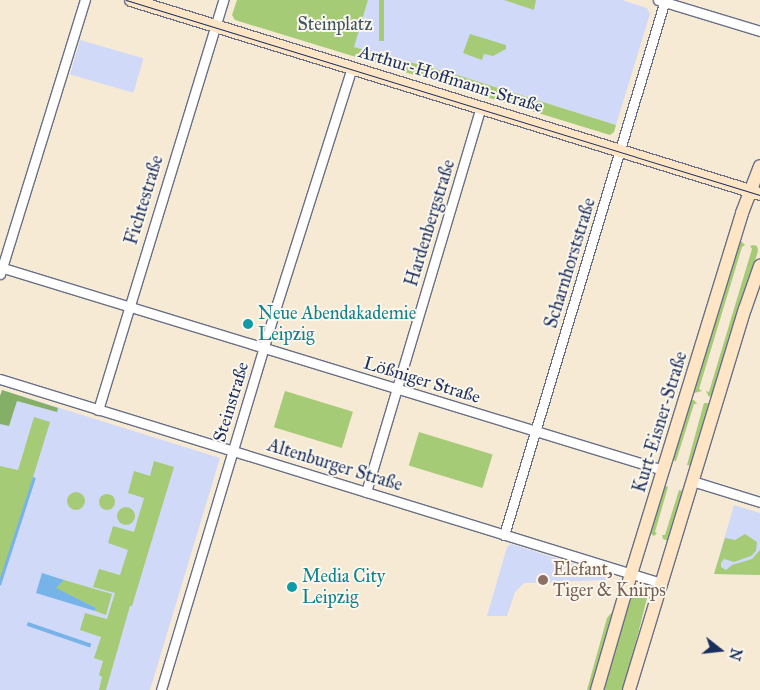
<!DOCTYPE html>
<html>
<head>
<meta charset="utf-8">
<style>
  body { margin:0 }
  #map { position:relative; width:760px; height:690px; overflow:hidden; background:#f6ead4; font-family:"IM FELL Great Primer",serif }
  div>[style] { position:absolute }
  [style*='--x'] { left:calc(var(--x)*1px); top:calc(var(--y)*1px); width:calc(var(--w)*1px); rotate:calc(var(--a)*1deg) }
  .built>* { inset:0; background:#d1d9f9; transform-origin:0 0 }
  .green>* { inset:0; background:#a5cb76; transform-origin:0 0 }
  .round { border-radius:50% }
  .forest>* { inset:0; background:#84af67 }
  .water>* { inset:0; background:#76b3e8; transform-origin:0 0 }
  .roads { filter:drop-shadow(1px 0 #687087) drop-shadow(-1px 0 #687087) drop-shadow(0 1px #687087) drop-shadow(0 -1px #687087) }
  .street>* { height:9px; margin:-4.5px; padding:0 4.5px; transform-origin:4.5px; border-radius:4.5px; background:#fff }
  .secondary>* { height:12px; margin:-6px; padding:0 6px; transform-origin:6px; border-radius:6px; background:#fde5c5 }
  .tram>* { height:1px; margin:-0.5px; padding:0 0.5px; transform-origin:0.5px; border-radius:0.5px; background:#1b2f5e }
  .dots>* { width:14px; height:14px; translate:-50% -50%; box-sizing:border-box; border:2px solid #fbf7ec; border-radius:50% }
  span { translate:-50% -50%; white-space:nowrap; text-align:center; line-height:1.15; -webkit-text-stroke:4px #fbf7ec; paint-order:stroke }
  .park-label { font-size:18px; color:#3e5664 }
  .street-label { font-size:18px; color:#1b2f5e }
  .culture-label { font-size:18px; color:#0d838f }
  .left { translate:0 -50%; text-align:left }
  .education-label { font-size:18px; color:#785e54 }
  .north { position:absolute; left:695px; top:625px; width:50px; height:50px; -webkit-text-stroke:4px #fbf7ec; paint-order:stroke; rotate:106deg; font-size:14px; font-weight:700; line-height:20px; text-align:center; color:#1b2f5e }
  .north::after { content:''; display:block; margin:auto; width:18px; height:22px; background:#1b2f5e; clip-path:polygon(50% 0,100% 100%,50% 72%,0 100%) }
</style>
</head>
<body>
<div id="map">
  <div class="built">
    <i style="clip-path:polygon(368px 0,622px 0,647px 8px,650px 14px,616px 125px,454px 74px,353px 47px)"></i>
    <i style="left:80px;top:40px;width:66px;height:36px;rotate:16deg"></i>
    <i style="clip-path:polygon(2px 390px,220px 458px,150px 690px,0 690px,0 396px)"></i>
    <i style="clip-path:polygon(734px 505px,760px 513px,760px 575px,714px 574px)"></i>
    <i style="clip-path:polygon(511px 544px,575px 564px,608px 575px,606px 580px,524px 583px,515px 592px,507px 616px,487px 616px,507px 547px)"></i>
  </div>
  <div class="green">
    <i style="clip-path:polygon(237px 0,368px 0,354px 47px,454px 74px,616px 125px,614px 132px,610px 135px,235px 20px,232px 15px)"></i>
    <i style="left:379px;top:0;width:5px;height:41px"></i>
    <i style="clip-path:polygon(504px 0,536px 0,534px 10px)"></i>
    <i style="clip-path:polygon(470px 34px,506px 45px,506px 49px,493px 56px,484px 54px,482px 60px,463px 53px)"></i>
    <i style="clip-path:polygon(740px 240px,745px 245px,742px 247px,699px 389px,702px 391px,694px 393px,692px 391px)"></i>
    <i style="clip-path:polygon(753px 245px,757px 246px,758px 251px,715px 393px,709px 397px,706px 391px,709px 392px,752px 249px,750px 246px)"></i>
    <i style="left:285px;top:391px;width:71px;height:38px;rotate:17deg"></i>
    <i style="clip-path:polygon(689px 400px,694px 400px,697px 404px,694px 404px,676px 461px,671px 460px)"></i>
    <i style="clip-path:polygon(704px 403px,710px 403px,692px 466px,687px 465px)"></i>
    <i style="clip-path:polygon(34px 417px,50px 422px,0 585px,0 466px,18px 470px)"></i>
    <i style="left:419px;top:432px;width:77px;height:35px;rotate:17deg"></i>
    <i style="clip-path:polygon(154px 461px,174px 467px,132px 606px,130px 606px,106px 690px,99px 690px,102px 677px,99px 675px,103px 661px,94px 658px,101px 637px,80px 630px,85px 613px,107px 619px,115px 593px,93px 587px,99px 569px,120px 575px,128px 550px,108px 543px,113px 526px,134px 532px,144px 498px,128px 493px,134px 471px,150px 476px)"></i>
    <i style="clip-path:polygon(663px 485px,668px 487px,655px 532px,657px 533px,654px 536px,650px 533px)"></i>
    <i style="clip-path:polygon(679px 490px,683px 491px,668px 541px,663px 539px,662px 535px,665px 535px)"></i>
    <i class="round" style="left:67px;top:492px;width:18px;height:18px"></i>
    <i class="round" style="left:99px;top:494px;width:16px;height:16px"></i>
    <i class="round" style="left:117px;top:507px;width:18px;height:18px"></i>
    <i style="clip-path:polygon(745px 534px,757px 542px,756px 551px,751px 556px,734px 562px,724px 559px,721px 563px,721px 567px,726px 570px,732px 565px,752px 559px,760px 550px,760px 575px,714px 574px,725px 538px,735px 540px)"></i>
    <i style="clip-path:polygon(64px 580px,112px 594px,106px 615px,95px 611px,96px 608px,55px 588px)"></i>
    <i style="clip-path:polygon(630px 593px,647px 598px,624px 690px,602px 690px)"></i>
    <i style="clip-path:polygon(613px 611px,590px 690px,587px 690px,607px 618px)"></i>
  </div>
  <div class="forest">
    <i style="clip-path:polygon(2px 390px,58px 408px,57px 412px,17px 401px,9px 426px,0 424px,0 396px)"></i>
  </div>
  <div class="water">
    <i style="left:33px;top:477px;width:3px;height:113px;rotate:18deg"></i>
    <i style="clip-path:polygon(42px 573px,64px 580px,56px 588px,96px 608px,95px 611px,36px 593px)"></i>
    <i style="left:28px;top:622px;width:67px;height:4px;rotate:19deg"></i>
  </div>
  <div class="roads">
    <div class="street">
      <i style="--x:658;--y:0;--w:107;--a:16.9"></i>
      <i style="--x:0;--y:267;--w:693;--a:17.02"></i>
      <i style="--x:0;--y:274;--w:287;--a:-72.8"></i>
      <i style="--x:0;--y:379;--w:692;--a:17.15"></i>
      <i style="--x:98;--y:410;--w:429;--a:-73"></i>
      <i style="--x:692;--y:481;--w:71;--a:17.2"></i>
      <i style="--x:366;--y:492;--w:402;--a:-73.4"></i>
      <i style="--x:504;--y:535;--w:559;--a:-73.25"></i>
      <i style="--x:161;--y:690;--w:394;--a:-73.3"></i>
      <i style="--x:274;--y:313;--w:258;--a:-72.4"></i>
    </div>
    <div class="secondary">
      <i style="--x:131;--y:0;--w:658;--a:17.14"></i>
      <i style="--x:597;--y:690;--w:97;--a:-73.8"></i>
      <i style="--x:624;--y:597;--w:402;--a:-72.9"></i>
      <i style="--x:742;--y:213;--w:50;--a:-69"></i>
      <i style="--x:629;--y:690;--w:398;--a:-73.1"></i>
      <i style="--x:745;--y:309;--w:46;--a:-70.8"></i>
    </div>
  </div>
  <div class="tram">
    <i style="--x:126;--y:0;--w:663;--a:17.1"></i>
  </div>
  <div class="dots">
    <i style="left:248px;top:324px;background:#0f9aa8"></i>
    <i style="left:543px;top:580px;background:#8d6e63"></i>
    <i style="left:292px;top:587px;background:#0f9aa8"></i>
  </div>
  <div class="park-label">
    <span style="left:335px;top:24px">Steinplatz</span>
  </div>
  <div class="street-label">
    <span style="left:451px;top:79px;rotate:17deg">Arthur-Hoffmann-Straße</span>
    <span style="left:144px;top:200px;rotate:-73deg">Fichtestraße</span>
    <span style="left:430px;top:223px;rotate:-73deg">Hardenbergstraße</span>
    <span style="left:570px;top:263px;rotate:-73deg">Scharnhorststraße</span>
    <span style="left:422px;top:380px;rotate:17deg">Lößniger Straße</span>
    <span style="left:231px;top:402px;rotate:-73deg">Steinstraße</span>
    <span style="left:660px;top:422px;rotate:-73deg">Kurt-Eisner-Straße</span>
    <span style="left:335px;top:465px;rotate:17deg">Altenburger Straße</span>
  </div>
  <div class="culture-label">
    <span class="left" style="left:258px;top:324px">Neue Abendakademie<br>Leipzig</span>
    <span class="left" style="left:302px;top:587px">Media City<br>Leipzig</span>
  </div>
  <div class="education-label">
    <span class="left" style="left:553px;top:580px">Elefant,<br>Tiger &amp; Knirps</span>
  </div>
  <div class="north">N</div>
</div>
</body>
</html>
